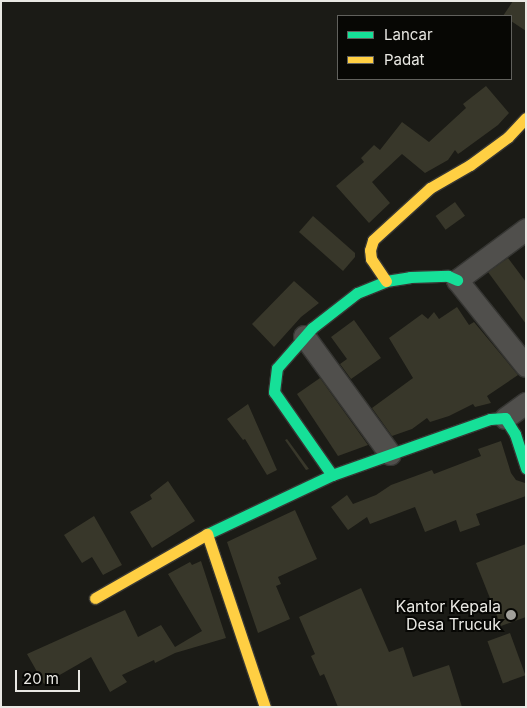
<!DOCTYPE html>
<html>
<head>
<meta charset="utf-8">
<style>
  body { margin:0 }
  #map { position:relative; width:527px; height:708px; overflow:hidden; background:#1b1b16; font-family:Inter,sans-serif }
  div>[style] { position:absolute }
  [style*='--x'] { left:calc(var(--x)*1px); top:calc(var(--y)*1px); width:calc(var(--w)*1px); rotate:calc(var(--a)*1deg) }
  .building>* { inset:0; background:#38372a; transform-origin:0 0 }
  .roads { filter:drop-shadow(1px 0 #363633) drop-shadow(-1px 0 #363633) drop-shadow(0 1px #363633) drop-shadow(0 -1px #363633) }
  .street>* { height:21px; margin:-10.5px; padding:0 10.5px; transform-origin:10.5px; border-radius:10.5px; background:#504f4c }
  .fast>* { height:11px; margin:-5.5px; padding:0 5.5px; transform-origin:5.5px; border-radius:5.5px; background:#16e098 }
  .slow>* { height:11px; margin:-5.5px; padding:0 5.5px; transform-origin:5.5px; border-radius:5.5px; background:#ffcf43 }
  .dots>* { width:14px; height:14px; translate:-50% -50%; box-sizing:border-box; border:2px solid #070704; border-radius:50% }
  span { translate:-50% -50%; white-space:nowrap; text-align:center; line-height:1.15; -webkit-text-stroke:4px #070704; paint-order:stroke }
  .poi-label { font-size:16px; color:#e9e8e3 }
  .right { translate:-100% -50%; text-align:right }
  .frame { position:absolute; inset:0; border:2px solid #e9e8e3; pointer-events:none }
  .legend { position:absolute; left:337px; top:15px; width:175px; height:65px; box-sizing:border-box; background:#070704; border:1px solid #61615d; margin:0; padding:6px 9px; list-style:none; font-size:15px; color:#e9e8e3 }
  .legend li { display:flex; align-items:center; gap:10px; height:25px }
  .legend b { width:25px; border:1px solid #61615d }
  .scale { position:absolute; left:15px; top:670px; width:65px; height:22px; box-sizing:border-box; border:2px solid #e9e8e3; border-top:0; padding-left:6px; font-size:15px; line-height:18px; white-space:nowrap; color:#e9e8e3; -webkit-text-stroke:4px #070704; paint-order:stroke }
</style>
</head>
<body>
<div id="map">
  <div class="building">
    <i style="clip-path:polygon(513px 1px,526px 1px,526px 31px,511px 21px,511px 16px,503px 16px)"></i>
    <i style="clip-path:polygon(486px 86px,509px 113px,498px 125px,461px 152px,458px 154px,455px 150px,448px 160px,425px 173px,402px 154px,372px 182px,390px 203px,369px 223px,336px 186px,364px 162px,361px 158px,374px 145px,380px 150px,402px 122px,429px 142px,466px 108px,463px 104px)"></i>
    <i style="left:455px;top:202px;width:17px;height:24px;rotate:54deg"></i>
    <i style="clip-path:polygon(313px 216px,355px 253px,355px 257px,343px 271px,299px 232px)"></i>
    <i style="clip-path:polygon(508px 258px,526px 282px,526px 324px,488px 272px)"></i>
    <i style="clip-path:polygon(294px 281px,319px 303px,301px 317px,274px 347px,252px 324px)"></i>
    <i style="clip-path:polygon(457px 307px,469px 325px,474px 322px,518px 375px,487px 396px,491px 403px,475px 407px,473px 404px,449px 416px,430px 422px,427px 418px,412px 429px,392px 436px,372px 408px,413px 378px,389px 338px,422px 314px,428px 319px,434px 312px,439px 319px)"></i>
    <i style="clip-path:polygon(354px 320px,381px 358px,351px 379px,340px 364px,347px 359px,331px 337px)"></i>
    <i style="clip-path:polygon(320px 378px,368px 445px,338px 456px,297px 394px)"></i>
    <i style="clip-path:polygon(248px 404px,277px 470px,267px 475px,245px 439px,243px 440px,227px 419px)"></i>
    <i style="clip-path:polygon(287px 439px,309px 469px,306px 470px,285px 440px)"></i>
    <i style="clip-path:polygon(501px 441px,511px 473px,516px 480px,525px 483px,526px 496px,476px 514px,480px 525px,460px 532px,456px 520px,425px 532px,415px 507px,370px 524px,367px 517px,348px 530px,331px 507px,347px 495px,353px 504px,376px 495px,391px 485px,432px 470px,434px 474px,481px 456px,478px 449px)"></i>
    <i style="clip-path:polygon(168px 481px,195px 521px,152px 548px,130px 512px,152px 499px,150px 495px)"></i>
    <i style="clip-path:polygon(295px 510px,317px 559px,278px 577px,281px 584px,276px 586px,290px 619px,258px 633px,227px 542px)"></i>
    <i style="clip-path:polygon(94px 516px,122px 565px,103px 575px,92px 557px,82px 563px,64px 535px)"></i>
    <i style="clip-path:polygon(526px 544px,526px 617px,501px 626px,476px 563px)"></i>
    <i style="clip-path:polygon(201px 561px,226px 638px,175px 653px,155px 663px,154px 660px,122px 675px,127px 682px,110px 692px,91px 657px,44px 684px,27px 654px,125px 610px,138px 637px,161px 625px,175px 647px,202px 631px,168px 574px,190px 562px,192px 565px)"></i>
    <i style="clip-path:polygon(361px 588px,389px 652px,403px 647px,413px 677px,449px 665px,462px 707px,338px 707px,324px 674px,320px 676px,311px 656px,315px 654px,299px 617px)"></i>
    <i style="left:510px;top:633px;width:45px;height:24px;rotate:70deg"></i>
  </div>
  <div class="roads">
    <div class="street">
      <i style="--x:526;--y:229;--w:86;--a:143.5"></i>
      <i style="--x:457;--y:280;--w:110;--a:51.3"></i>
      <i style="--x:304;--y:336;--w:146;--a:53.9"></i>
      <i style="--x:505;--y:418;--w:26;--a:-36"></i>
    </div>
    <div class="fast">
      <i style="--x:332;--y:475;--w:101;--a:-124.9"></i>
      <i style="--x:274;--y:392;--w:24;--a:-83"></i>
      <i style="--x:277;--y:368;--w:53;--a:-48.8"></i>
      <i style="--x:312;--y:328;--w:57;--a:-37.9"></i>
      <i style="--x:357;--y:293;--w:31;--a:-22"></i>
      <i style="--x:386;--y:281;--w:24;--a:-9"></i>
      <i style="--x:410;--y:277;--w:38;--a:-2"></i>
      <i style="--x:448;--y:276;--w:10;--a:24"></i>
      <i style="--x:207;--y:534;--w:138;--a:-25.3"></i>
      <i style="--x:332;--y:475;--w:168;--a:-19.5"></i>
      <i style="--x:490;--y:419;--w:15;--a:-4"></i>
      <i style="--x:505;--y:418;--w:19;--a:58"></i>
      <i style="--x:515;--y:434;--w:36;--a:72"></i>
    </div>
    <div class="slow">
      <i style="--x:386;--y:281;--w:27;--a:-124"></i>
      <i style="--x:371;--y:259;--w:9;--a:-96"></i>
      <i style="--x:370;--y:250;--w:10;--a:-73"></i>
      <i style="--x:373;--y:240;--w:77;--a:-42.4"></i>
      <i style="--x:430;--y:188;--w:46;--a:-29.9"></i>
      <i style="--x:470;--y:165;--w:47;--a:-36.4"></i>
      <i style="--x:508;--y:137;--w:26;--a:-47"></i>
      <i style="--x:95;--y:598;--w:129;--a:-29.7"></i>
      <i style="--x:207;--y:534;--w:182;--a:71.5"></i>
    </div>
  </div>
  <div class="dots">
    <i style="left:511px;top:615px;background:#a1a09b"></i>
  </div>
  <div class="poi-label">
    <span class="right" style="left:501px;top:615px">Kantor Kepala<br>Desa Trucuk</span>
  </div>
  <div class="frame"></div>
  <ul class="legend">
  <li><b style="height:6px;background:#16e098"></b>Lancar</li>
  <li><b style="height:6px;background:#ffcf43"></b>Padat</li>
  </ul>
  <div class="scale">20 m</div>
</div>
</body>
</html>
